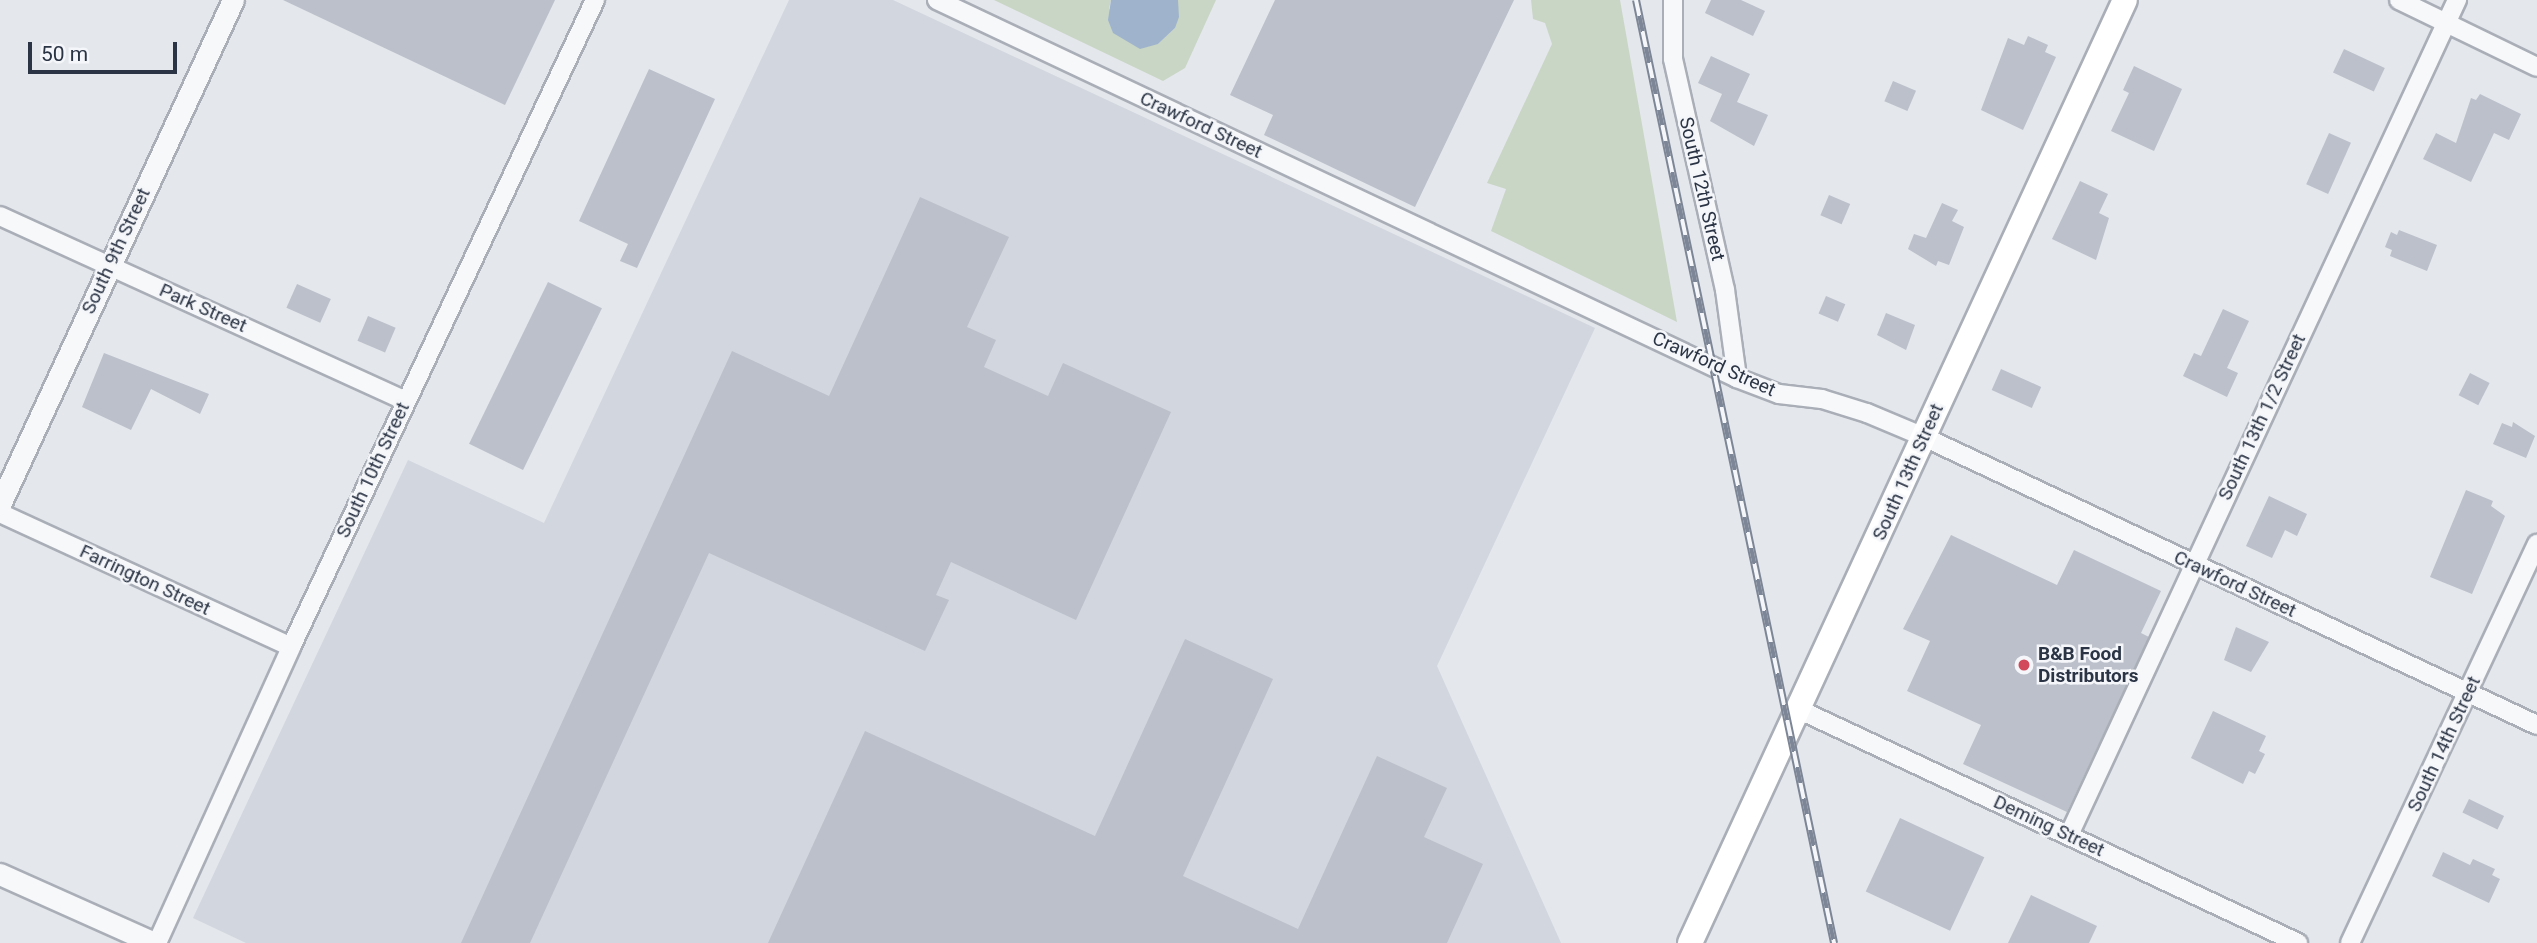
<!DOCTYPE html>
<html>
<head>
<meta charset="utf-8">
<style>
  body { margin:0 }
  #map { position:relative; width:2537px; height:943px; overflow:hidden; background:#e4e7ec; font-family:Roboto,sans-serif }
  div>[style] { position:absolute }
  [style*='--x'] { left:calc(var(--x)*1px); top:calc(var(--y)*1px); width:calc(var(--w)*1px); rotate:calc(var(--a)*1deg) }
  .built>* { inset:0; background:#d2d6de }
  .green>* { inset:0; background:#c9d6c5 }
  .water>* { inset:0; background:#9fb4cc }
  .building>* { inset:0; background:#bbc0ca; transform-origin:0 0 }
  .roads { filter:drop-shadow(2px 0 #a9aeb7) drop-shadow(-2px 0 #a9aeb7) drop-shadow(0 2px #a9aeb7) drop-shadow(0 -2px #a9aeb7) }
  .minor>* { height:18px; margin:-9px; padding:0 9px; transform-origin:9px; border-radius:9px; background:#f7f8fa }
  .tertiary>* { height:21px; margin:-10.5px; padding:0 10.5px; transform-origin:10.5px; border-radius:10.5px; background:#f7f8fa }
  .secondary>* { height:24px; margin:-12px; padding:0 12px; transform-origin:12px; border-radius:12px; background:#fff }
  .rail>* { height:8px; margin-top:-4px; transform-origin:0; background:repeating-linear-gradient(90deg,#f4f6f9 0 16px,#7d8696 0 32px); box-sizing:border-box; border-block:2px solid #7d8696 }
  .dots>* { width:19px; height:19px; translate:-50% -50%; box-sizing:border-box; border:4px solid #f4f6f9; border-radius:50% }
  span { translate:-50% -50%; white-space:nowrap; text-align:center; line-height:1.15; -webkit-text-stroke:5px #f4f6f9; paint-order:stroke }
  .street-label { font-size:19px; color:#2b3445 }
  .poi-label { font-size:19px; color:#2b3445; font-weight:700 }
  .left { translate:0 -50%; text-align:left }
  .scale { position:absolute; left:28px; top:42px; width:149px; height:32px; box-sizing:border-box; border:4px solid #2b3445; border-top:0; padding-left:9px; font-size:21px; line-height:24px; white-space:nowrap; color:#2b3445; -webkit-text-stroke:5px #f4f6f9; paint-order:stroke }
</style>
</head>
<body>
<div id="map">
  <div class="built">
    <i style="clip-path:polygon(789px 0,893px 0,1595px 328px,1437px 666px,1561px 943px,246px 943px,193px 918px,408px 460px,544px 523px)"></i>
  </div>
  <div class="green">
    <i style="clip-path:polygon(994px 0,1111px 0,1109px 9px,1158px 44px,1175px 28px,1178px 0,1216px 0,1185px 68px,1163px 81px)"></i>
    <i style="clip-path:polygon(1531px 0,1620px 0,1677px 322px,1491px 231px,1506px 189px,1487px 183px,1552px 44px,1545px 23px,1533px 19px)"></i>
  </div>
  <div class="water">
    <i style="clip-path:polygon(1111px 0,1178px 0,1179px 17px,1175px 28px,1158px 44px,1140px 49px,1113px 33px,1108px 20px)"></i>
  </div>
  <div class="building">
    <i style="clip-path:polygon(283px 0,555px 0,505px 105px)"></i>
    <i style="clip-path:polygon(1275px 0,1514px 0,1415px 207px,1264px 135px,1273px 115px,1230px 95px)"></i>
    <i style="clip-path:polygon(1711px 0,1741px 0,1765px 11px,1753px 36px,1705px 13px)"></i>
    <i style="clip-path:polygon(2028px 36px,2048px 45px,2045px 52px,2056px 57px,2023px 130px,1981px 110px,2008px 38px,2024px 45px)"></i>
    <i style="left:2344px;top:49px;width:45px;height:26px;rotate:25deg"></i>
    <i style="clip-path:polygon(1711px 56px,1750px 74px,1737px 102px,1768px 115px,1754px 146px,1710px 121px,1722px 94px,1698px 83px)"></i>
    <i style="clip-path:polygon(2134px 66px,2182px 89px,2154px 151px,2111px 131px,2129px 93px,2123px 90px)"></i>
    <i style="clip-path:polygon(649px 69px,715px 99px,637px 268px,620px 261px,628px 244px,579px 221px)"></i>
    <i style="left:1893px;top:81px;width:25px;height:22px;rotate:23deg"></i>
    <i style="clip-path:polygon(2480px 94px,2521px 114px,2509px 140px,2494px 133px,2471px 182px,2423px 159px,2436px 133px,2456px 143px,2471px 98px,2476px 100px)"></i>
    <i style="left:2329px;top:133px;width:24px;height:56px;rotate:24deg"></i>
    <i style="clip-path:polygon(2080px 181px,2108px 194px,2099px 213px,2109px 218px,2096px 260px,2052px 239px)"></i>
    <i style="left:1829px;top:195px;width:23px;height:22px;rotate:23deg"></i>
    <i style="clip-path:polygon(920px 197px,1009px 237px,967px 327px,996px 340px,984px 367px,1048px 396px,1063px 363px,1171px 412px,1076px 620px,951px 562px,936px 595px,949px 600px,925px 651px,709px 553px,530px 943px,461px 943px,732px 351px,829px 396px)"></i>
    <i style="clip-path:polygon(1942px 203px,1958px 210px,1952px 221px,1964px 227px,1949px 265px,1938px 261px,1936px 266px,1908px 249px,1914px 234px,1926px 238px)"></i>
    <i style="clip-path:polygon(2399px 230px,2437px 245px,2427px 271px,2390px 256px,2392px 250px,2385px 247px,2391px 232px,2397px 235px)"></i>
    <i style="left:548px;top:282px;width:60px;height:180px;rotate:26deg"></i>
    <i style="left:297px;top:284px;width:37px;height:26px;rotate:24deg"></i>
    <i style="left:1826px;top:296px;width:21px;height:19px;rotate:23deg"></i>
    <i style="clip-path:polygon(2223px 309px,2249px 321px,2227px 368px,2238px 373px,2227px 397px,2183px 376px,2194px 353px,2201px 356px)"></i>
    <i style="clip-path:polygon(1886px 313px,1915px 325px,1906px 350px,1877px 335px)"></i>
    <i style="left:368px;top:316px;width:30px;height:27px;rotate:23deg"></i>
    <i style="clip-path:polygon(104px 353px,209px 394px,200px 414px,151px 389px,131px 430px,82px 407px)"></i>
    <i style="left:2001px;top:369px;width:44px;height:23px;rotate:24deg"></i>
    <i style="left:2470px;top:373px;width:22px;height:25px;rotate:27deg"></i>
    <i style="clip-path:polygon(2513px 422px,2535px 436px,2526px 458px,2493px 444px,2502px 423px,2512px 427px)"></i>
    <i style="clip-path:polygon(2466px 490px,2493px 501px,2491px 506px,2505px 516px,2472px 594px,2430px 577px)"></i>
    <i style="clip-path:polygon(2269px 496px,2307px 514px,2297px 536px,2285px 530px,2272px 558px,2246px 546px)"></i>
    <i style="clip-path:polygon(1951px 535px,2057px 585px,2074px 550px,2161px 591px,2141px 633px,2149px 637px,2067px 812px,1963px 764px,1981px 725px,1907px 691px,1930px 641px,1903px 629px)"></i>
    <i style="clip-path:polygon(2236px 627px,2269px 642px,2251px 672px,2224px 660px)"></i>
    <i style="clip-path:polygon(1185px 639px,1273px 679px,1183px 876px,1298px 929px,1377px 756px,1447px 788px,1424px 837px,1483px 864px,1447px 943px,768px 943px,865px 731px,1095px 836px)"></i>
    <i style="clip-path:polygon(2213px 711px,2266px 736px,2259px 751px,2265px 754px,2255px 774px,2249px 771px,2243px 784px,2191px 758px)"></i>
    <i style="left:2469px;top:799px;width:39px;height:15px;rotate:26deg"></i>
    <i style="left:1900px;top:818px;width:93px;height:81px;rotate:25deg"></i>
    <i style="clip-path:polygon(2443px 852px,2470px 865px,2473px 859px,2495px 869px,2492px 875px,2500px 879px,2489px 903px,2432px 876px)"></i>
    <i style="clip-path:polygon(2031px 895px,2097px 926px,2089px 943px,2008px 943px)"></i>
  </div>
  <div class="roads">
    <div class="minor">
      <i style="--x:937;--y:0;--w:885;--a:25.29"></i>
      <i style="--x:1737;--y:378;--w:45;--a:20.9"></i>
      <i style="--x:1779;--y:394;--w:43;--a:6.6"></i>
      <i style="--x:1822;--y:399;--w:47;--a:17.3"></i>
      <i style="--x:1867;--y:413;--w:62;--a:22.8"></i>
      <i style="--x:1924;--y:437;--w:677;--a:25.17"></i>
      <i style="--x:1673;--y:0;--w:59;--a:90"></i>
      <i style="--x:1673;--y:59;--w:237;--a:77.3"></i>
      <i style="--x:1725;--y:290;--w:89;--a:82.2"></i>
      <i style="--x:2399;--y:0;--w:153;--a:25.9"></i>
      <i style="--x:0;--y:216;--w:446;--a:24.5"></i>
      <i style="--x:0;--y:513;--w:320;--a:24.7"></i>
      <i style="--x:1800;--y:710;--w:550;--a:25.07"></i>
      <i style="--x:2069;--y:835;--w:921;--a:-65.08"></i>
      <i style="--x:157;--y:943;--w:325;--a:-65.6"></i>
      <i style="--x:291;--y:647;--w:715;--a:-64.83"></i>
      <i style="--x:2350;--y:943;--w:441;--a:-64.9"></i>
    </div>
    <div class="tertiary">
      <i style="--x:0;--y:504;--w:555;--a:-65.19"></i>
      <i style="--x:0;--y:874;--w:169;--a:24.1"></i>
    </div>
    <div class="secondary">
      <i style="--x:1690;--y:943;--w:1038;--a:-65.24"></i>
    </div>
  </div>
  <div class="rail">
    <i style="--x:1636;--y:0;--w:964;--a:78.14"></i>
  </div>
  <div class="dots">
    <i style="left:2024px;top:665px;background:#d1495b"></i>
  </div>
  <div class="street-label">
    <span style="left:1201px;top:125px;rotate:25deg">Crawford Street</span>
    <span style="left:1702px;top:189px;rotate:77deg">South 12th Street</span>
    <span style="left:116px;top:251px;rotate:-65deg">South 9th Street</span>
    <span style="left:203px;top:308px;rotate:24deg">Park Street</span>
    <span style="left:1714px;top:364px;rotate:24deg">Crawford Street</span>
    <span style="left:2262px;top:417px;rotate:-65deg">South 13th 1/2 Street</span>
    <span style="left:373px;top:470px;rotate:-65deg">South 10th Street</span>
    <span style="left:1908px;top:472px;rotate:-66deg">South 13th Street</span>
    <span style="left:145px;top:580px;rotate:25deg">Farrington Street</span>
    <span style="left:2235px;top:584px;rotate:25deg">Crawford Street</span>
    <span style="left:2444px;top:744px;rotate:-65deg">South 14th Street</span>
    <span style="left:2049px;top:826px;rotate:25deg">Deming Street</span>
  </div>
  <div class="poi-label">
    <span class="left" style="left:2038px;top:665px">B&amp;B Food<br>Distributors</span>
  </div>
  <div class="scale">50 m</div>
</div>
</body>
</html>
